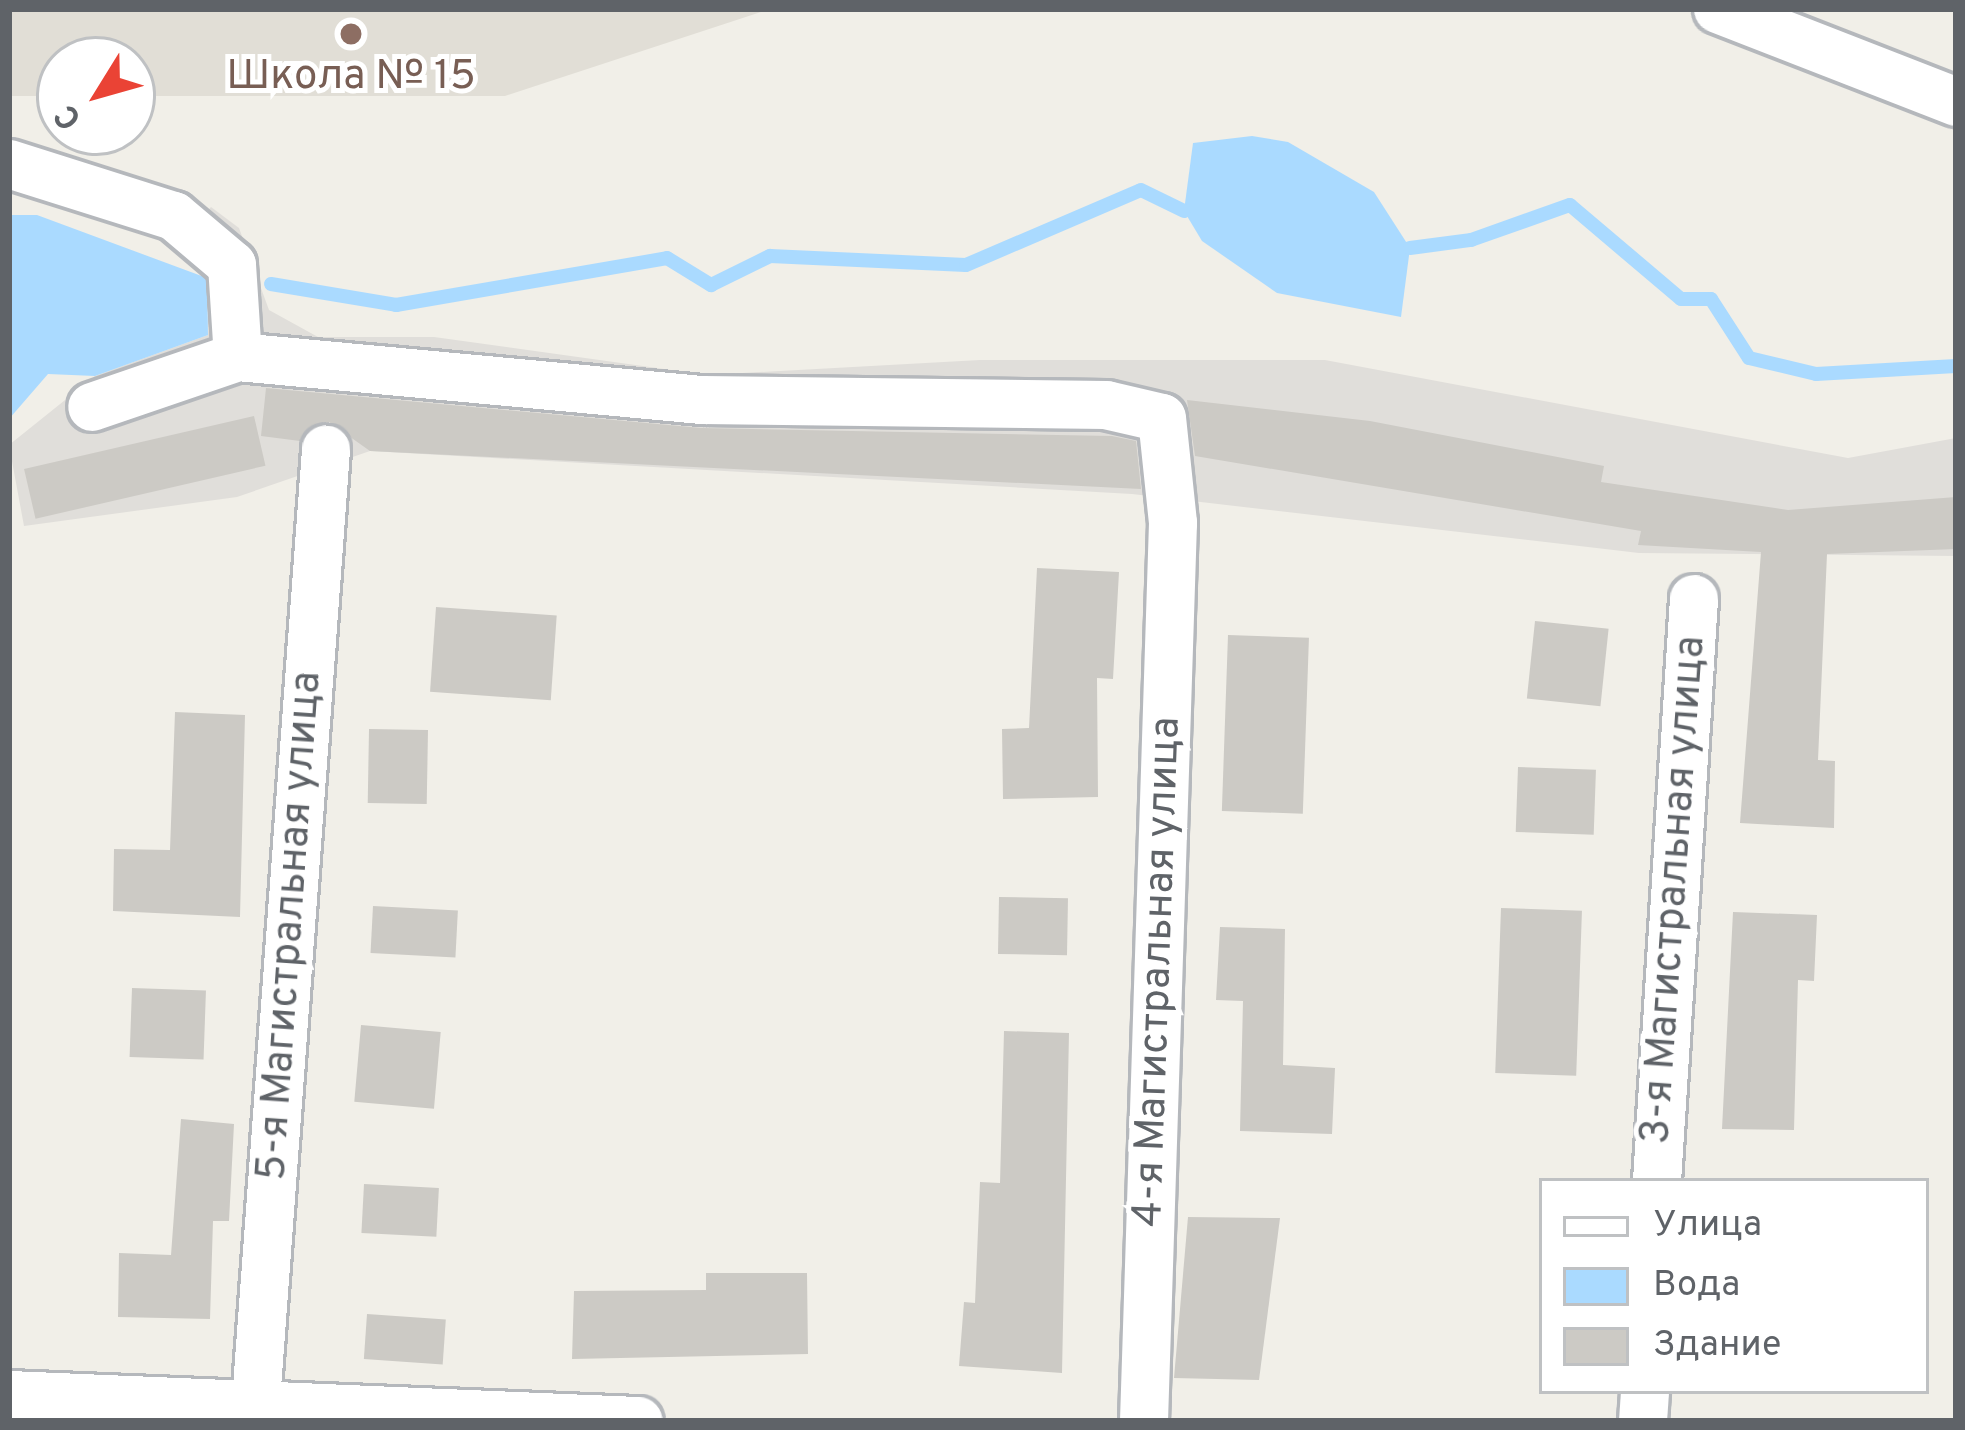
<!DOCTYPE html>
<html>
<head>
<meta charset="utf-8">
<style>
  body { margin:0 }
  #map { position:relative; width:1965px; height:1430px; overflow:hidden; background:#f1efe8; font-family:Overpass,sans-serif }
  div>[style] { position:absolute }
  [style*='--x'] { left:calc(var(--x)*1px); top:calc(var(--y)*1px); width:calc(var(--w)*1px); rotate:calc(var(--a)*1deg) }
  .industrial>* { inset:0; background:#e0deda }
  .education>* { inset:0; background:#e1ded6 }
  .water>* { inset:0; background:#aadaff }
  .stream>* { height:14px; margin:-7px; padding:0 7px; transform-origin:7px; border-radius:7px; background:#aadaff }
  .building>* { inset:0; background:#cccac5; transform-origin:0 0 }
  .roads { filter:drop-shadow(3px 0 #b5b8bc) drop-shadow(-3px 0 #b5b8bc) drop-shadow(0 3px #b5b8bc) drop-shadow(0 -3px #b5b8bc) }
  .minor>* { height:48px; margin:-24px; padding:0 24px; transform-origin:24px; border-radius:24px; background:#fff }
  .dots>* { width:33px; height:33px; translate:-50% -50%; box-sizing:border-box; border:6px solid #fff; border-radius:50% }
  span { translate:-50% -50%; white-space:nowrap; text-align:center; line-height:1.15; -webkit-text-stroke:10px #fff; paint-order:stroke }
  .education-label { font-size:42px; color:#785e54 }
  .street-label { font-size:42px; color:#5f6368 }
  .frame { position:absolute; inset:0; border:12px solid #5f6368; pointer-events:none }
  .legend { position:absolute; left:1539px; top:1178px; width:390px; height:216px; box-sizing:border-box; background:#fff; border:3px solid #bfc1c3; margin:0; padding:15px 21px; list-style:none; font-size:36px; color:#5f6368 }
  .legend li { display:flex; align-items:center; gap:24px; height:60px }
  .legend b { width:60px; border:3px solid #bfc1c3 }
  .north { position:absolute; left:36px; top:36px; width:120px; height:120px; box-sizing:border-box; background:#fff; border:3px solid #bfc1c3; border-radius:50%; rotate:233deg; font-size:33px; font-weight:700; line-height:48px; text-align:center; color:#5f6368 }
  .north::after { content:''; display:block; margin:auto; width:42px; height:54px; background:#ea4335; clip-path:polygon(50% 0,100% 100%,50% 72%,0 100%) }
</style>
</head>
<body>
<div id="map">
  <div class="industrial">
    <i style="clip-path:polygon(211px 207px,239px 228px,269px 310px,318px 337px,434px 337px,707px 375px,980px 360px,1325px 360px,1848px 458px,1956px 438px,1956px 556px,1639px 553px,1132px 494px,370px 451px,237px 497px,24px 526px,9px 445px,95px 376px,208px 335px,206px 268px,177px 245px)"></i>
  </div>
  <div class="education">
    <i style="clip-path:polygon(9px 9px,770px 9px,505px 96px,132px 96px,132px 60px,60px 60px,60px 96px,9px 96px)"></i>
  </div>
  <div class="water">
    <i style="clip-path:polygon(1252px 136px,1288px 142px,1374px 192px,1410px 248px,1401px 317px,1277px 293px,1202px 241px,1184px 211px,1193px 143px)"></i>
    <i style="clip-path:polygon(9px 215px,37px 215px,207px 278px,208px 335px,95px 376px,48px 374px,9px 419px)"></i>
  </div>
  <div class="stream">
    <i style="--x:1410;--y:248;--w:62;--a:-7.5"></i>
    <i style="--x:1471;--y:240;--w:105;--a:-19.5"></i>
    <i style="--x:1570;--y:205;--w:145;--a:40.3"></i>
    <i style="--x:1681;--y:299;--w:30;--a:0"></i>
    <i style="--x:1711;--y:299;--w:70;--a:57.2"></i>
    <i style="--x:1749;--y:358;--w:69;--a:13.4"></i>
    <i style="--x:1816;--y:374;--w:140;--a:-3.3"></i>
    <i style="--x:271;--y:284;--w:127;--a:9.5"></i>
    <i style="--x:396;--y:305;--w:275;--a:-9.8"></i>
    <i style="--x:667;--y:258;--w:52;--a:31.5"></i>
    <i style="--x:711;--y:285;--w:66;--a:-26.2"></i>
    <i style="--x:770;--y:256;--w:196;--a:2.6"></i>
    <i style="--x:966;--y:265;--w:190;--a:-23.2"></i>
    <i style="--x:1141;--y:190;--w:48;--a:26"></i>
  </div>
  <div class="building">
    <i style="clip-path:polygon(266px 388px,701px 428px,1112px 436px,1136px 441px,1141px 489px,370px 451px,329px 422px,300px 441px,261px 436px)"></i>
    <i style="clip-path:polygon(1187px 400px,1370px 421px,1604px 466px,1601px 482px,1788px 510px,1956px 497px,1956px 549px,1827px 554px,1818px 760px,1835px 761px,1834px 828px,1740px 823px,1761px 552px,1638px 545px,1641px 531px,1195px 456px)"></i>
    <i style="left:254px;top:416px;width:51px;height:236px;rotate:77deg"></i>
    <i style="clip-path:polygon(1037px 568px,1119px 572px,1113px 679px,1097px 678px,1098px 797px,1003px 799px,1002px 729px,1029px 728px)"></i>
    <i style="left:436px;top:607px;width:121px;height:85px;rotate:4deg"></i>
    <i style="left:1535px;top:621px;width:74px;height:78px;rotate:6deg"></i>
    <i style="left:1228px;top:635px;width:81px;height:176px;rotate:2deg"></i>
    <i style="clip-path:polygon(175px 712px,245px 715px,240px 917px,113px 911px,114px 849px,170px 850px)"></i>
    <i style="left:428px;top:730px;width:74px;height:59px;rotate:91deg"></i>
    <i style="left:1518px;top:767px;width:78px;height:65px;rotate:2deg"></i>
    <i style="left:999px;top:897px;width:69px;height:57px;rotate:1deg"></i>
    <i style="left:373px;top:906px;width:85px;height:47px;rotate:3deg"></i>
    <i style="left:1501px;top:908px;width:81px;height:165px;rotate:2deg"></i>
    <i style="clip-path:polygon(1733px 912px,1817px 915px,1814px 981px,1798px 980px,1794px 1130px,1722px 1129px)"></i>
    <i style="clip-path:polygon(1220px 927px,1285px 929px,1283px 1065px,1335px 1068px,1332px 1134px,1240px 1131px,1243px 1001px,1216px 1000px)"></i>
    <i style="left:132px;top:988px;width:74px;height:69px;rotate:2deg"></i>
    <i style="left:361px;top:1025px;width:80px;height:77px;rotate:5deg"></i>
    <i style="clip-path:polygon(1004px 1031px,1069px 1033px,1062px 1373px,959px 1366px,964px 1302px,975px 1303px,980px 1182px,1000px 1183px)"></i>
    <i style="clip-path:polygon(181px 1119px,234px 1124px,229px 1221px,213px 1221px,210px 1319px,118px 1317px,119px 1253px,171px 1255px)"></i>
    <i style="left:364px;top:1184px;width:75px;height:49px;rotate:3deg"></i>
    <i style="clip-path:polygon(1188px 1217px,1280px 1218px,1259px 1380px,1174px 1378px)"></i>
    <i style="clip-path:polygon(706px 1273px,807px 1273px,808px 1354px,572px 1359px,574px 1291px,706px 1290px)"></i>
    <i style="left:367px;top:1314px;width:79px;height:45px;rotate:4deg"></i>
  </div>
  <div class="roads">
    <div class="minor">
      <i style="--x:1718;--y:9;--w:256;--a:21.3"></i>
      <i style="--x:9;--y:164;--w:173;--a:17.5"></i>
      <i style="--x:174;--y:216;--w:76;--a:40.2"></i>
      <i style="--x:232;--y:265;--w:92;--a:86.3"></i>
      <i style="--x:238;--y:357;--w:154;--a:161.1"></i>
      <i style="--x:238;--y:357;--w:467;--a:5.3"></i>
      <i style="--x:703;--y:400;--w:403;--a:0.7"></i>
      <i style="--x:1106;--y:405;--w:57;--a:13.1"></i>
      <i style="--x:1162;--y:418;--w:106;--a:84"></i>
      <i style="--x:1173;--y:523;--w:898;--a:91.85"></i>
      <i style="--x:1657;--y:1181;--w:583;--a:-86.36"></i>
      <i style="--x:9;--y:1395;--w:630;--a:2.37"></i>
      <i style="--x:256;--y:1401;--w:954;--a:-85.79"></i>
      <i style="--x:1643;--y:1421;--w:30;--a:-86"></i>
    </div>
  </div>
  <div class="dots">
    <i style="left:351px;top:34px;background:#8d6e63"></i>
  </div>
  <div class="education-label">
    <span style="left:351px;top:78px">Школа № 15</span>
  </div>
  <div class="street-label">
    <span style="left:1675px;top:890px;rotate:-86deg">3-я Магистральная улица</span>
    <span style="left:291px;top:926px;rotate:-86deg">5-я Магистральная улица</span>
    <span style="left:1159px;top:972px;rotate:-88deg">4-я Магистральная улица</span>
  </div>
  <div class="frame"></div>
  <ul class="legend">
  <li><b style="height:15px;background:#fff"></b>Улица</li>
  <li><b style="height:33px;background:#aadaff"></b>Вода</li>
  <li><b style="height:33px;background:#cccac5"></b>Здание</li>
  </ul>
  <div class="north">С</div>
</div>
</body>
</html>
